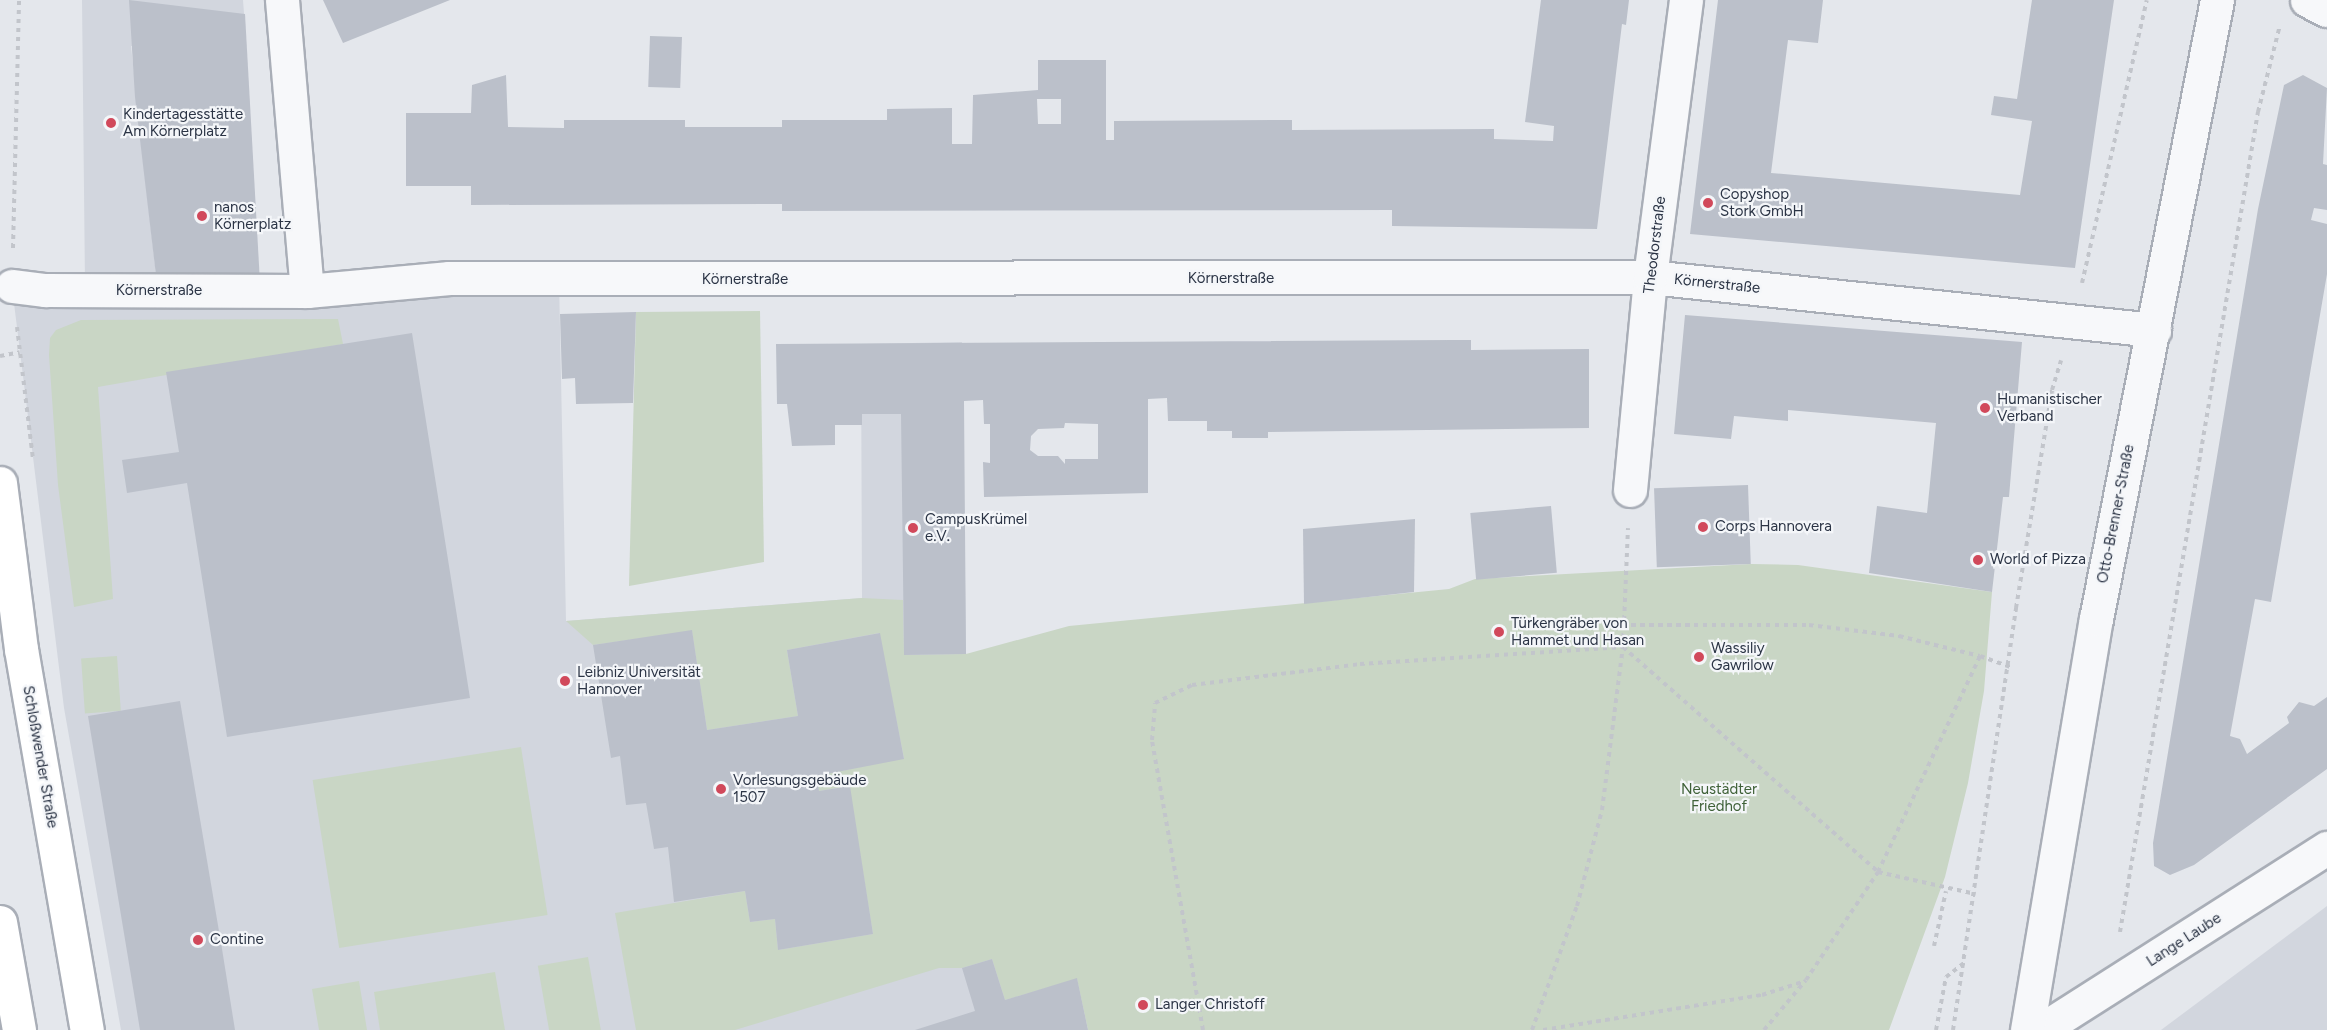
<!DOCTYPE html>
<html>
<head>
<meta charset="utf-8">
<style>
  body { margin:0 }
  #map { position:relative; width:2327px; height:1030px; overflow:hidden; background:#e4e7ec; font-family:Figtree,sans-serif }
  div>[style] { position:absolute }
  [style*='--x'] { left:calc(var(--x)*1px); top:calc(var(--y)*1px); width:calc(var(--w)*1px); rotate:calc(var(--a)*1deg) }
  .built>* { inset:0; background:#d2d6de }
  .green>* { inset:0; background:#c9d6c5; transform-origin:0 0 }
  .building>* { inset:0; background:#bbc0ca; transform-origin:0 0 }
  .path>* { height:4px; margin-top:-2px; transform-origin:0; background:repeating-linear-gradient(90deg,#c2c5cb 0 4.5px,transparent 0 9px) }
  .roads { filter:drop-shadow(2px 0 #a9aeb7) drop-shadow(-2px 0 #a9aeb7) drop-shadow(0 2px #a9aeb7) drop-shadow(0 -2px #a9aeb7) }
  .pedestrian>* { height:33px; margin:-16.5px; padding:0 16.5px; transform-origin:16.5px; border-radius:16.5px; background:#f7f8fa }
  .minor>* { height:33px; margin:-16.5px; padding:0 16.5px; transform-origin:16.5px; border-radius:16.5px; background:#f7f8fa }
  .tertiary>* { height:33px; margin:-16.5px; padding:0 16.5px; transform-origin:16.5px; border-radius:16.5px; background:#f7f8fa }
  .secondary>* { height:33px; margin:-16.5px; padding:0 16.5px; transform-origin:16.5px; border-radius:16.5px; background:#fff }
  .dots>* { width:16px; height:16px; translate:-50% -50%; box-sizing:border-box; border:3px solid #f4f6f9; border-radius:50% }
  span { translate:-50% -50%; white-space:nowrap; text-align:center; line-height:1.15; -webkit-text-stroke:4.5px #f4f6f9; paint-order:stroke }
  .poi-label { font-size:15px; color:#2b3445 }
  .left { translate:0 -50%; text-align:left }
  .street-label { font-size:15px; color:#2b3445 }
  .park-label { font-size:15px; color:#3f6138 }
</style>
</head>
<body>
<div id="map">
  <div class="built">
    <i style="clip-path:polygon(82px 0,243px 0,246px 40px,131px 46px,157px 284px,85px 285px)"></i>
    <i style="clip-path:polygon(559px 280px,566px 621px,862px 598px,861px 344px,962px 342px,966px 653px,1077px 978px,1088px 1030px,121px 1030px,64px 708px,12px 287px)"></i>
    <i style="clip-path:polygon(2327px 906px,2327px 1030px,2161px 1030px)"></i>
  </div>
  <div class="green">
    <i style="clip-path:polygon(760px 311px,764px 562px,629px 586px,636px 312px)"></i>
    <i style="clip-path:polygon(338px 319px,343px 344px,98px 387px,113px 599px,74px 607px,58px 485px,49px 355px,50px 338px,56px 330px,81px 320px)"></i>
    <i style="clip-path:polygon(1751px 564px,1798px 565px,1992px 592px,1984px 691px,1968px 783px,1945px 877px,1889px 1030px,1088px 1030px,1077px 979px,1005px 1000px,992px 959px,962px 968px,939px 968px,735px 1030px,636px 1030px,615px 913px,745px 891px,750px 922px,775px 919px,778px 950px,873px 934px,849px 786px,819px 791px,816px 776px,904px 758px,879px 633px,787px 650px,798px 716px,707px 730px,692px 631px,593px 645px,566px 621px,862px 598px,903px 600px,904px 655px,966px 654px,1069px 626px,1449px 589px,1475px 579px)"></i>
    <i style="left:117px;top:656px;width:55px;height:36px;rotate:86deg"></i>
    <i style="left:521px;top:747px;width:170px;height:211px;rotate:81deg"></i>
    <i style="left:588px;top:957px;width:74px;height:51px;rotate:80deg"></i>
    <i style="clip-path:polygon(495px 972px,505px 1030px,380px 1030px,374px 992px)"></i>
    <i style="clip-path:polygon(359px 981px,367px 1030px,319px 1030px,312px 989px)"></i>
  </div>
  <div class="building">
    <i style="clip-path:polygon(129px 0,245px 14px,260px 283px,157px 284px,135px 97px)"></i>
    <i style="clip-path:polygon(323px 0,450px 0,343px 43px)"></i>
    <i style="clip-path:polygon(evenodd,1541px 0,1629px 0,1626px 25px,1622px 24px,1597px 229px,1392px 226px,1392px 210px,782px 211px,782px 204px,471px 205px,471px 186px,406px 186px,406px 113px,471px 113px,472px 85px,506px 75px,508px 127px,564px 128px,564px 120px,685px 120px,685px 127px,782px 127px,782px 120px,887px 120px,887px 109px,952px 108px,952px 144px,972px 144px,973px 95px,1038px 90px,1038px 60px,1106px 60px,1106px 140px,1114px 140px,1114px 121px,1292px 120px,1292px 130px,1494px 129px,1494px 139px,1553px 141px,1554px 126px,1525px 122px,1541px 0,1037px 99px,1061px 99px,1061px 124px,1038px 124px,1037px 99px)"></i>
    <i style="clip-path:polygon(1718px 0,1823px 0,1818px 43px,1788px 40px,1771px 173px,2020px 195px,2032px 121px,1991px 115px,1994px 96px,2017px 99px,2032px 0,2114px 0,2075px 268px,1690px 234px)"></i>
    <i style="left:650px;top:36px;width:32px;height:51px;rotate:2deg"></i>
    <i style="clip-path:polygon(2303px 75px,2327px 88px,2323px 164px,2327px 165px,2327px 210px,2314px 208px,2311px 220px,2327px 224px,2327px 274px,2271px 602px,2255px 599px,2230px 736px,2240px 739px,2247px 754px,2289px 723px,2287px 717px,2299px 702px,2314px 706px,2327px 697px,2327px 769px,2194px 865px,2170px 875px,2154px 866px,2153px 843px,2258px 209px,2284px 85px)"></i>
    <i style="clip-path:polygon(636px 312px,633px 403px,576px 404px,575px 378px,562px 379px,560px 314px)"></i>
    <i style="clip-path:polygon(1685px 315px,2022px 342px,2009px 497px,2003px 497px,1992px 592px,1869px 573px,1877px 506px,1927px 513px,1936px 423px,1788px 410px,1788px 421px,1734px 416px,1731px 439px,1674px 434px)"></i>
    <i style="clip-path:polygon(412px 333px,470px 698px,227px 737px,187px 483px,127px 493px,122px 460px,179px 452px,166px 372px)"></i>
    <i style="clip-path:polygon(evenodd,1451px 340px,1471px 340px,1471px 350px,1589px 349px,1589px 428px,1268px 432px,1268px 438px,1232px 438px,1232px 431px,1207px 431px,1207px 421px,1168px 421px,1167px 398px,1148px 399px,1148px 493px,984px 497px,983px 462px,990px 463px,990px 424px,984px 424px,983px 400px,964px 401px,966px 654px,904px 655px,901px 414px,862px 414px,862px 425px,835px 425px,835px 445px,792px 446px,787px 404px,777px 404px,776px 344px,1451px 340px,1065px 423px,1098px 424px,1098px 459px,1065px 459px,1065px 464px,1058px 456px,1038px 456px,1030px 450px,1031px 436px,1038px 429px,1064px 428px,1065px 423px)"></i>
    <i style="left:1748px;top:485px;width:79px;height:94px;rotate:88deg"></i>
    <i style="left:1551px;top:506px;width:67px;height:81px;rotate:85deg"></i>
    <i style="clip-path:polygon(1415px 519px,1414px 592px,1304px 604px,1303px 529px)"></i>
    <i style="clip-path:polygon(692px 630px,707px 730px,798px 716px,787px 650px,880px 633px,904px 759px,816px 776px,819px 791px,850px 786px,873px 934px,778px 950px,775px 919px,750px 922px,745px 891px,674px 902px,668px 847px,654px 849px,646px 803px,626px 805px,620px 756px,611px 758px,593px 645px)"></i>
    <i style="clip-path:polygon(180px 701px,222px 949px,235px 1030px,140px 1030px,88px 716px)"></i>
    <i style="clip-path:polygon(992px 959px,1005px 1000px,1077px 978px,1088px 1030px,915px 1030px,975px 1011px,962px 968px)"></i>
  </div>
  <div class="path">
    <i style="--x:13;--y:248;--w:248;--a:-88.6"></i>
    <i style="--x:2082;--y:283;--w:290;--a:-77.1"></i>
    <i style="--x:17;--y:327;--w:133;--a:83.1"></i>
    <i style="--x:0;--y:356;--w:20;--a:-11"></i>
    <i style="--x:1622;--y:625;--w:187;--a:0"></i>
    <i style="--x:1809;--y:625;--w:91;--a:7"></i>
    <i style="--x:1899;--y:636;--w:83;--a:13.9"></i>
    <i style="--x:2120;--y:932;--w:832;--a:-80.45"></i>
    <i style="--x:2258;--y:112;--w:86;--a:-75.8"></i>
    <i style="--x:1934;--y:946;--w:56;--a:-77.7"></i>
    <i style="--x:1203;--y:1030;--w:294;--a:-100"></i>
    <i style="--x:1152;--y:740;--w:37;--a:-85"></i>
    <i style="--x:1155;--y:703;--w:41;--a:-25.9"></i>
    <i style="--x:1192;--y:685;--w:169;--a:-7.1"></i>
    <i style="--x:1360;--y:664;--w:264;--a:-3.7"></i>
    <i style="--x:1623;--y:647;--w:340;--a:41.4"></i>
    <i style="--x:1878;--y:872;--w:100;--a:12.7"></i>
    <i style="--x:1532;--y:1030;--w:132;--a:-70.1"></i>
    <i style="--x:1577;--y:906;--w:99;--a:-75.4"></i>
    <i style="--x:1602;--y:810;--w:164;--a:-82.7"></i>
    <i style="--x:1623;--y:647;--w:119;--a:-87.6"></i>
    <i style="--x:1543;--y:1030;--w:222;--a:-9.1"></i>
    <i style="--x:1762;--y:995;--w:45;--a:-18"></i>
    <i style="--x:1764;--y:1030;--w:65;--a:-50"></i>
    <i style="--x:1806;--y:980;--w:130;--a:-56.3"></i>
    <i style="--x:1878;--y:872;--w:239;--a:-64.7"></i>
    <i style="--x:1980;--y:656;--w:32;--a:20"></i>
    <i style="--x:1936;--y:1030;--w:54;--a:-79.3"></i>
    <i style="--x:1946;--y:977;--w:23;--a:-38"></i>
    <i style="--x:1953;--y:1030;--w:427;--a:-81.5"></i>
    <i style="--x:2016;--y:608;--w:221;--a:-80.6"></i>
    <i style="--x:2052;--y:390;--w:31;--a:-73"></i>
  </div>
  <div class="roads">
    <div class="pedestrian">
      <i style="--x:12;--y:286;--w:33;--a:7"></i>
    </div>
    <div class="minor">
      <i style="--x:282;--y:0;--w:292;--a:85.1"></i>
      <i style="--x:2307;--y:0;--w:22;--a:27"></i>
      <i style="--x:45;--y:290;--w:262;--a:0.2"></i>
      <i style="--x:307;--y:291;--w:143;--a:-5.2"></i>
      <i style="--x:449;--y:278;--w:1201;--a:-0.05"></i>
      <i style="--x:1650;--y:277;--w:507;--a:6"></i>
      <i style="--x:1630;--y:490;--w:214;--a:-84.6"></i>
      <i style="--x:1650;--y:277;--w:279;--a:-82.6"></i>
      <i style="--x:2041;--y:1030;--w:339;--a:-32.5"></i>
    </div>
    <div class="tertiary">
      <i style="--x:2027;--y:1030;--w:417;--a:-80.5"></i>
      <i style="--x:2096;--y:619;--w:631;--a:-78.94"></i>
    </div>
    <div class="secondary">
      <i style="--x:0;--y:483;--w:167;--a:82.8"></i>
      <i style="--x:21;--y:649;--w:387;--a:80.2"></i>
      <i style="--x:0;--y:922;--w:110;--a:80"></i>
    </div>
  </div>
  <div class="dots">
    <i style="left:111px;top:123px;background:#d1495b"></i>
    <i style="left:1708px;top:203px;background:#d1495b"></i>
    <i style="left:202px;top:216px;background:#d1495b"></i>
    <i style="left:1985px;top:408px;background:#d1495b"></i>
    <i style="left:1703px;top:527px;background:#d1495b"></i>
    <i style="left:913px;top:528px;background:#d1495b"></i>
    <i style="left:1978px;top:560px;background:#d1495b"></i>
    <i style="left:1499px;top:632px;background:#d1495b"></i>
    <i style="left:1699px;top:657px;background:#d1495b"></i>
    <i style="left:565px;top:681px;background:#d1495b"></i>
    <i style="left:721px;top:789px;background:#d1495b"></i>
    <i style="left:198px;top:940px;background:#d1495b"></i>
    <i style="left:1143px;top:1005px;background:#d1495b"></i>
  </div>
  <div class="poi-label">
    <span class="left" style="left:123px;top:123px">Kindertagesstätte<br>Am Körnerplatz</span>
    <span class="left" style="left:1720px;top:203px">Copyshop<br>Stork GmbH</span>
    <span class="left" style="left:214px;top:216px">nanos<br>Körnerplatz</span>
    <span class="left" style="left:1997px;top:408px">Humanistischer<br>Verband</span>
    <span class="left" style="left:925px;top:528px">CampusKrümel<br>e.V.</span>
    <span class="left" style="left:1715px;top:527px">Corps Hannovera</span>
    <span class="left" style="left:1990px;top:560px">World of Pizza</span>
    <span class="left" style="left:1511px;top:632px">Türkengräber von<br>Hammet und Hasan</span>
    <span class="left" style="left:1711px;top:657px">Wassiliy<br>Gawrilow</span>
    <span class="left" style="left:577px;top:681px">Leibniz Universität<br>Hannover</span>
    <span class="left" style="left:733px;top:789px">Vorlesungsgebäude<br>1507</span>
    <span class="left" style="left:210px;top:940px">Contine</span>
    <span class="left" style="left:1155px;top:1005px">Langer Christoff</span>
  </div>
  <div class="street-label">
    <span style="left:1655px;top:245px;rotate:-83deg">Theodorstraße</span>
    <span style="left:1231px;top:279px">Körnerstraße</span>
    <span style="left:745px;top:280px">Körnerstraße</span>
    <span style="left:1717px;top:284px;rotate:6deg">Körnerstraße</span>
    <span style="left:159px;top:291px">Körnerstraße</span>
    <span style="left:2116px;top:514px;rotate:-79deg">Otto-Brenner-Straße</span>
    <span style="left:40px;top:757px;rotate:80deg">Schloßwender Straße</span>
    <span style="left:2184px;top:940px;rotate:-33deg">Lange Laube</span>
  </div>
  <div class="park-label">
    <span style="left:1719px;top:798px">Neustädter<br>Friedhof</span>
  </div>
</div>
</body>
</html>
